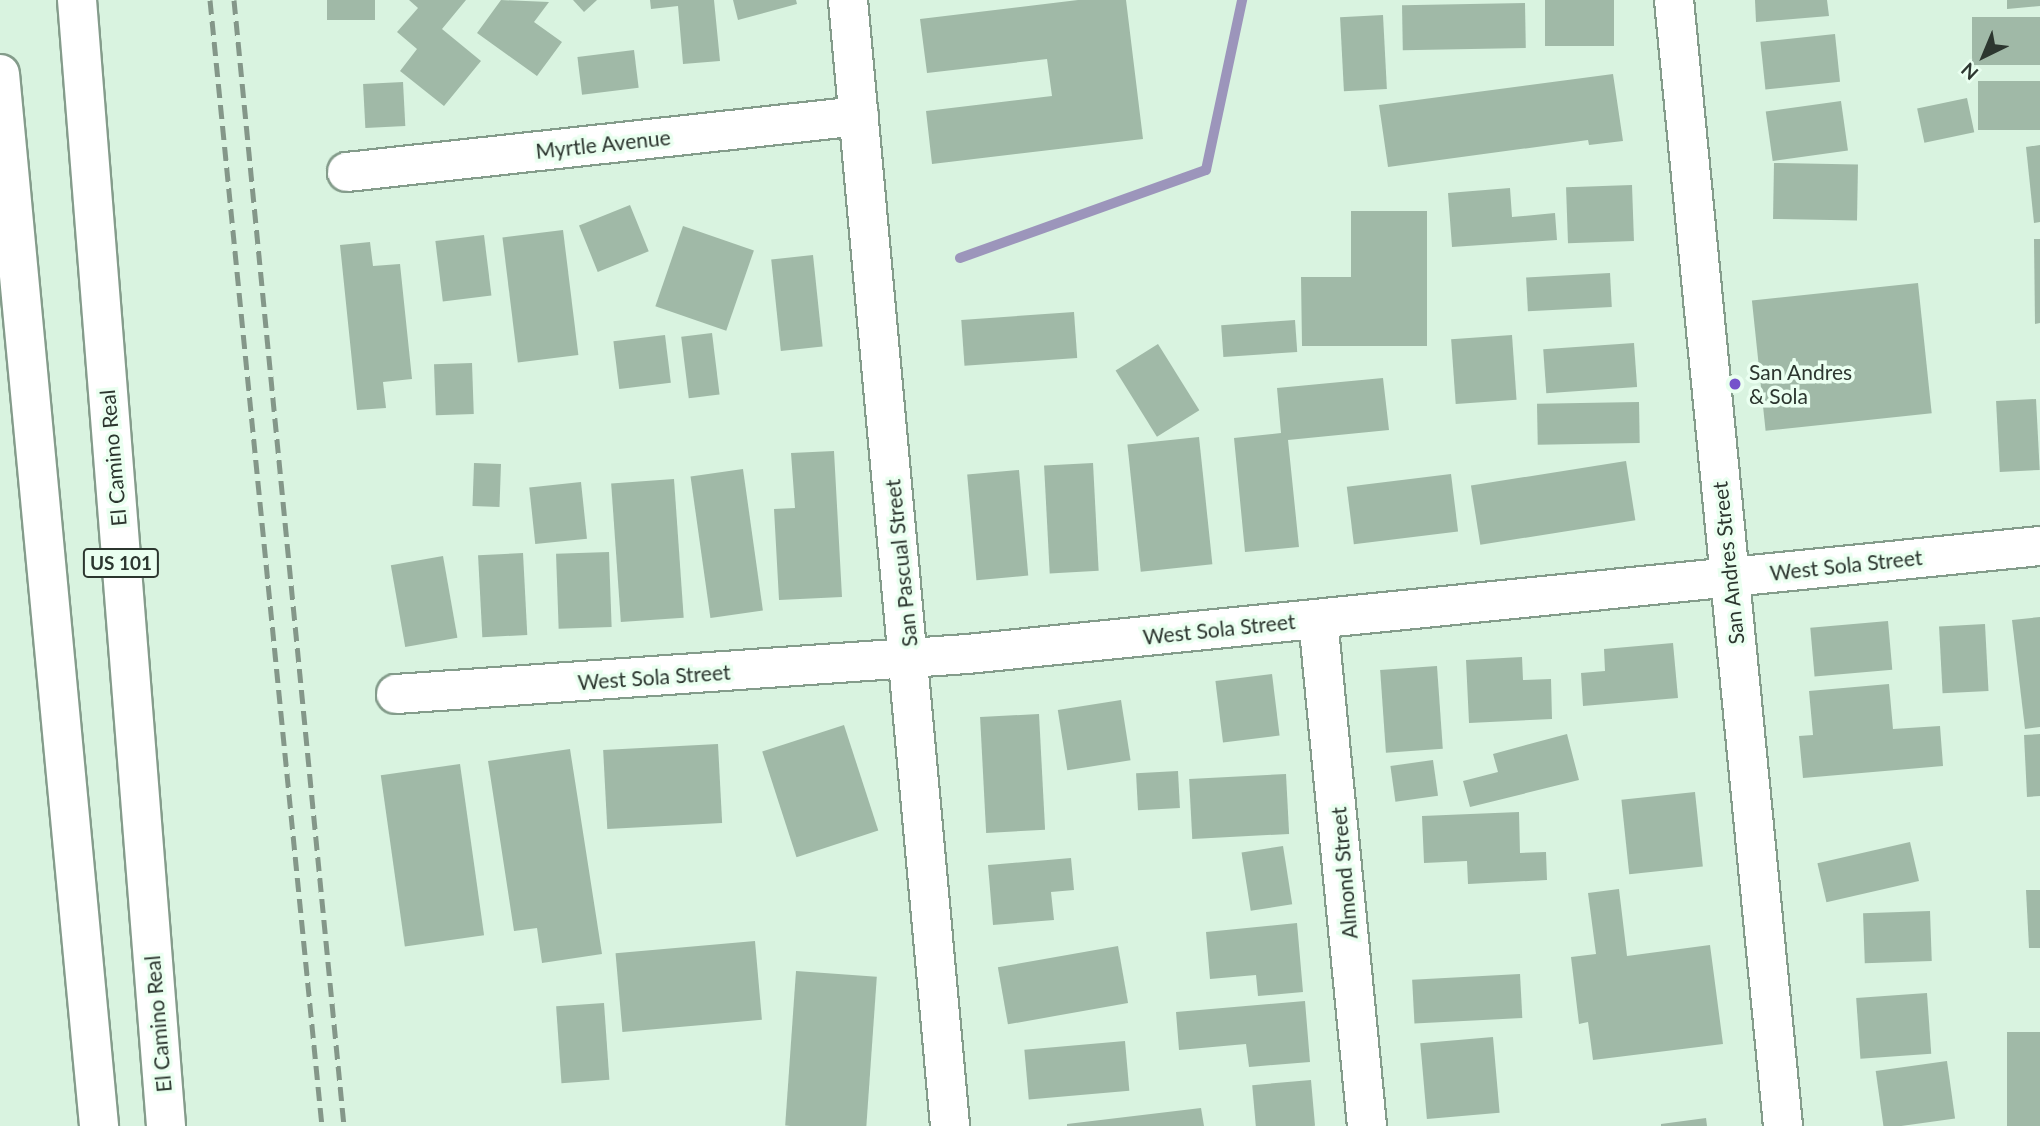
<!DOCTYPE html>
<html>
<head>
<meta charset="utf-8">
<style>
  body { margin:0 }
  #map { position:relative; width:2040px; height:1126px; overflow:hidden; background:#d9f3e0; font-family:Lato,sans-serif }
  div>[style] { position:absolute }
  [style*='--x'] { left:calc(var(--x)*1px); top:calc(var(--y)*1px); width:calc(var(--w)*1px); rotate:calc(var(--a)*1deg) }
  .stream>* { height:10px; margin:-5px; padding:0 5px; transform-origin:5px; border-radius:5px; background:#9c95bb }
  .building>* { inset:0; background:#a0b9a7; transform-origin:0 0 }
  .roads { filter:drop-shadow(2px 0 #849c8b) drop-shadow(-2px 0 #849c8b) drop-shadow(0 2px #849c8b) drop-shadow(0 -2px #849c8b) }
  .minor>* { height:38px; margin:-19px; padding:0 19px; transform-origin:19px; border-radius:19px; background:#fff }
  .highway>* { height:38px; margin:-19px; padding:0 19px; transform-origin:19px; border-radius:19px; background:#fff }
  .rail>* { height:5px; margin-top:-2.5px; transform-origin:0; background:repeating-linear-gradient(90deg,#849789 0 14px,transparent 0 21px) }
  .dots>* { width:19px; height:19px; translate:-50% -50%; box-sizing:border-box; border:4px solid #eafff0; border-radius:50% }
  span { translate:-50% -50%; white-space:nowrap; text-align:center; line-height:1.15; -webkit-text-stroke:7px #eafff0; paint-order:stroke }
  .shield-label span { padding:2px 5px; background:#eafff0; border:2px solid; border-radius:5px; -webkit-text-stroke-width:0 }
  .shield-label { font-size:19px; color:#2c362f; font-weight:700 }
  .street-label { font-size:21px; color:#2c362f }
  .poi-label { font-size:21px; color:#2c362f }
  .left { translate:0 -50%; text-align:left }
  .north { position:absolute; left:1949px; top:21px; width:70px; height:70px; -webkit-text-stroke:5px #eafff0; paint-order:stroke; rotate:223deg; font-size:19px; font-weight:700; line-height:28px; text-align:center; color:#2c362f }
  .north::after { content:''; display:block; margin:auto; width:24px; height:32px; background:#2c362f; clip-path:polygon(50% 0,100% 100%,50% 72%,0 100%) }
</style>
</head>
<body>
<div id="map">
  <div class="stream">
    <i style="--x:960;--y:258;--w:261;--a:-19.7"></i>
    <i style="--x:1206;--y:170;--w:174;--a:-78"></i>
  </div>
  <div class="building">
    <i style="left:327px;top:0;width:48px;height:20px"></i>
    <i style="clip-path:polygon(409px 0,466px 0,442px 29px,481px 61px,444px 106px,400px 71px,417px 49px,397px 32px,418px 8px)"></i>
    <i style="clip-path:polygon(501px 0,549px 2px,534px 22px,562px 42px,537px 76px,477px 33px)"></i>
    <i style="clip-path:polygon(573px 0,597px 0,584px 12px)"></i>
    <i style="clip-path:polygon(650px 0,714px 0,720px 61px,683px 64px,678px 6px,651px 9px)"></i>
    <i style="clip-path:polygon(733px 0,796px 0,797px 4px,738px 20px)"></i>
    <i style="clip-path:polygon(1078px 0,1126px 0,1143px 139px,932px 164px,926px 111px,1052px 96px,1047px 59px,927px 73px,920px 19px)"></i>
    <i style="left:1545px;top:0;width:69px;height:46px"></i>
    <i style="clip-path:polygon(1755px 0,1827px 0,1829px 16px,1756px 22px)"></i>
    <i style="clip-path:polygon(2007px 0,2040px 0,2040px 6px,2007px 9px)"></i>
    <i style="left:1525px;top:3px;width:45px;height:123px;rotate:89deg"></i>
    <i style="left:1383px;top:15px;width:74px;height:43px;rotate:87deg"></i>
    <i style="left:2040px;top:17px;width:48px;height:68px;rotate:90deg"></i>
    <i style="left:1835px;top:34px;width:48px;height:75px;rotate:84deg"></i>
    <i style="left:634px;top:50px;width:38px;height:57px;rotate:83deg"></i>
    <i style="clip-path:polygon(1613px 74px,1623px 141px,1589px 145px,1588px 140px,1388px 167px,1379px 105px)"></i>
    <i style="left:2040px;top:81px;width:49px;height:62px;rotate:90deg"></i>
    <i style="left:403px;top:82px;width:44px;height:40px;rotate:87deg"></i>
    <i style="left:1967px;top:98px;width:35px;height:51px;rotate:78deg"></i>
    <i style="left:1841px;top:101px;width:50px;height:76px;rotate:82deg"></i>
    <i style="clip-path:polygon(2040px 145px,2040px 222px,2034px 223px,2026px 147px)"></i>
    <i style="left:1774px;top:163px;width:84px;height:56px;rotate:1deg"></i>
    <i style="left:1632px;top:185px;width:56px;height:66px;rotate:88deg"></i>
    <i style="clip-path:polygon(1510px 188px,1512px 217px,1555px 213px,1557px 240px,1452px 247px,1448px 193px)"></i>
    <i style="left:630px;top:205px;width:50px;height:55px;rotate:68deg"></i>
    <i style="clip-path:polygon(1351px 211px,1427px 211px,1427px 346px,1302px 346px,1301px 277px,1351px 277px)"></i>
    <i style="left:683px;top:226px;width:75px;height:85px;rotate:19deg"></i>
    <i style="left:563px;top:230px;width:126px;height:61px;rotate:83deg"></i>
    <i style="left:484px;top:235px;width:61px;height:49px;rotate:83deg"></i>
    <i style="clip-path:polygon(2034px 239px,2040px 239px,2040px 323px,2035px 324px)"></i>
    <i style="clip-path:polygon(370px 242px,373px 266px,400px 264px,412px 379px,383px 382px,386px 408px,357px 410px,340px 245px)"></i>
    <i style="left:813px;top:255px;width:92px;height:42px;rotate:84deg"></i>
    <i style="left:1610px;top:273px;width:34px;height:84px;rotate:87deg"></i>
    <i style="left:1918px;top:283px;width:131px;height:167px;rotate:84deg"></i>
    <i style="left:1074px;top:312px;width:46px;height:113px;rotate:86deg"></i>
    <i style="left:1295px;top:320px;width:32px;height:74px;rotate:86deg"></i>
    <i style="left:712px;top:333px;width:62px;height:31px;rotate:83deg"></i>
    <i style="left:665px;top:335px;width:48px;height:52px;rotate:83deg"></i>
    <i style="left:1512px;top:335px;width:65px;height:61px;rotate:86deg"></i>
    <i style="left:1634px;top:343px;width:44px;height:91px;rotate:86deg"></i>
    <i style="left:1158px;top:344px;width:78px;height:50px;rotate:58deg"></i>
    <i style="left:472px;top:363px;width:51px;height:38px;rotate:88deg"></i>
    <i style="clip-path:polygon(1383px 378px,1389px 430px,1288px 440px,1299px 547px,1245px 552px,1234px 438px,1281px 433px,1277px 388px)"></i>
    <i style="left:2036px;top:399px;width:71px;height:40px;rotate:87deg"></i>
    <i style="left:1639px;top:402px;width:41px;height:102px;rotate:89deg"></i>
    <i style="left:1199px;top:437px;width:128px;height:72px;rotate:84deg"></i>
    <i style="clip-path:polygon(834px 451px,842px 597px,779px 600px,774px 509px,795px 508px,791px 453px)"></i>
    <i style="left:1626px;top:461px;width:60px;height:157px;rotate:81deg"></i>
    <i style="left:474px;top:463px;width:27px;height:43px;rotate:2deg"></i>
    <i style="left:1093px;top:463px;width:108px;height:49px;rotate:87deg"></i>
    <i style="left:743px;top:469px;width:143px;height:53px;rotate:82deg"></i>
    <i style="left:1019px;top:470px;width:106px;height:52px;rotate:85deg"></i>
    <i style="left:1451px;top:474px;width:58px;height:105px;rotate:83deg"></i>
    <i style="left:674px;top:479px;width:139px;height:63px;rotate:86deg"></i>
    <i style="left:581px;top:482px;width:57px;height:52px;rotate:84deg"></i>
    <i style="left:609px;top:552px;width:75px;height:53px;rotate:88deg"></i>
    <i style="left:523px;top:553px;width:82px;height:45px;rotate:87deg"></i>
    <i style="left:443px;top:556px;width:83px;height:53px;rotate:80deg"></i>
    <i style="clip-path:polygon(2040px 617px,2040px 727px,2025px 729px,2012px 620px)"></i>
    <i style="left:1888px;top:621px;width:49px;height:78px;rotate:85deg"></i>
    <i style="left:1985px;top:624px;width:67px;height:46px;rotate:87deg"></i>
    <i style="clip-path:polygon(1673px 643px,1678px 698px,1583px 706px,1581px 673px,1605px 671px,1604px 649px)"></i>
    <i style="clip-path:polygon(1522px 657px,1523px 680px,1551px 679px,1552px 719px,1469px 723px,1466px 660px)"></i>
    <i style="left:1437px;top:666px;width:83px;height:57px;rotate:86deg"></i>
    <i style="left:1272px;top:674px;width:62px;height:57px;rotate:83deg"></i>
    <i style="clip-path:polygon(1889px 684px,1893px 729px,1940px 726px,1943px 766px,1803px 778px,1799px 736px,1813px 735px,1809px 691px)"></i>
    <i style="left:1121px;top:700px;width:61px;height:64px;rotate:81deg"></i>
    <i style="left:1039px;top:714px;width:116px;height:59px;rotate:87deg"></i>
    <i style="left:844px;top:725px;width:111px;height:86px;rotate:72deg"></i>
    <i style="clip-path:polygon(1567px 734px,1579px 780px,1470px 807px,1463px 781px,1498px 772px,1493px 754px)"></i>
    <i style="clip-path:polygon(2040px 734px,2040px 796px,2027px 797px,2024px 735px)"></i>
    <i style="left:718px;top:744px;width:79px;height:115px;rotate:87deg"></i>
    <i style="clip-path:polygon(570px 749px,602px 954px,542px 963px,537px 928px,514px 931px,488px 761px)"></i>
    <i style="left:1433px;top:760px;width:36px;height:43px;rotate:82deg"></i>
    <i style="left:460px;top:764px;width:173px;height:80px;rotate:82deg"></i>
    <i style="left:1178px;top:771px;width:37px;height:42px;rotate:87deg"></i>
    <i style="left:1286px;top:774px;width:60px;height:97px;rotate:87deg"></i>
    <i style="left:1695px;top:792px;width:75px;height:74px;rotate:84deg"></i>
    <i style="clip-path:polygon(1519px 812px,1520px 853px,1546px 852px,1547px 880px,1468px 884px,1467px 861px,1424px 863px,1422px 816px)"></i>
    <i style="left:1910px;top:842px;width:40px;height:95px;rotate:77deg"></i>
    <i style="left:1283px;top:846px;width:59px;height:42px;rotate:81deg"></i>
    <i style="clip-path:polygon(1071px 858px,1074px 890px,1051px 892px,1054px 920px,993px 925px,988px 865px)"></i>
    <i style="clip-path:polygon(1619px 889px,1627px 956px,1710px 945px,1723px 1044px,1593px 1060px,1588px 1022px,1579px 1024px,1571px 957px,1596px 954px,1588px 893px)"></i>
    <i style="clip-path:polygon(2026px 890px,2040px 890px,2040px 948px,2029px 948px)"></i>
    <i style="left:1930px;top:911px;width:50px;height:67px;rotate:88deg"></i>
    <i style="clip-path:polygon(1297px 923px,1303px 992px,1258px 996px,1256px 975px,1210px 979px,1206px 932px)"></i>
    <i style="left:755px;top:941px;width:79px;height:140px;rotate:85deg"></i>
    <i style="left:1118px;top:946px;width:58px;height:122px;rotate:80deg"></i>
    <i style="left:796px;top:971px;width:81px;height:155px;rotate:4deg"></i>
    <i style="left:1520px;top:974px;width:44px;height:108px;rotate:87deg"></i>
    <i style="left:1927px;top:993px;width:61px;height:71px;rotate:86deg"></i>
    <i style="clip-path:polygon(1305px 1001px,1310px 1062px,1249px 1067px,1246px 1044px,1179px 1050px,1176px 1012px)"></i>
    <i style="left:604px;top:1003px;width:77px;height:48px;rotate:86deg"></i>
    <i style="left:2040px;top:1032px;width:94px;height:33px;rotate:90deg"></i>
    <i style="left:1493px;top:1037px;width:76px;height:73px;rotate:85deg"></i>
    <i style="left:1125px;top:1041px;width:50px;height:101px;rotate:85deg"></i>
    <i style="left:1947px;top:1061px;width:58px;height:72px;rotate:82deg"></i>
    <i style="left:1311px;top:1080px;width:46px;height:59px;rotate:85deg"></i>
    <i style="clip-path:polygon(1201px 1108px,1204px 1126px,1067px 1126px,1067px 1124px)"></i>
    <i style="clip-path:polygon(1706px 1118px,1707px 1126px,1661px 1126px,1661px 1124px)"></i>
  </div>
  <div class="roads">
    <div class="minor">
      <i style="--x:848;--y:0;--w:1131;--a:84.82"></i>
      <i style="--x:1674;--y:0;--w:1131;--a:84.47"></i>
      <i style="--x:347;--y:172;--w:515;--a:-6.24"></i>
      <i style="--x:1318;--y:619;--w:509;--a:84.48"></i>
      <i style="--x:396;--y:694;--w:572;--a:-4.01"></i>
      <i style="--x:967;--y:654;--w:1078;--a:-5.75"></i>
    </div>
    <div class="highway">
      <i style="--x:77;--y:0;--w:1130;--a:85.48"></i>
      <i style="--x:0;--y:74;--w:1057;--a:84.62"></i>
    </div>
  </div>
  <div class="rail">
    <i style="--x:210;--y:0;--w:1132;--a:84.32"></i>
    <i style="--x:234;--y:0;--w:1131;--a:84.42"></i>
  </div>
  <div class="dots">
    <i style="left:1735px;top:384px;background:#7552cb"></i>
  </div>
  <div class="shield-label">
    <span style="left:121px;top:563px">US 101</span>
  </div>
  <div class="street-label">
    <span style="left:603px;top:144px;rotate:-6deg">Myrtle Avenue</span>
    <span style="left:113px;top:458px;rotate:-95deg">El Camino Real</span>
    <span style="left:901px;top:563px;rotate:-96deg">San Pascual Street</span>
    <span style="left:1728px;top:563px;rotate:-96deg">San Andres Street</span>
    <span style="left:1846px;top:565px;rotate:-6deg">West Sola Street</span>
    <span style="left:1219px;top:629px;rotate:-6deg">West Sola Street</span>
    <span style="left:654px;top:677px;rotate:-4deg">West Sola Street</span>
    <span style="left:1344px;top:873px;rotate:-95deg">Almond Street</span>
    <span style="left:158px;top:1024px;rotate:-95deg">El Camino Real</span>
  </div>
  <div class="poi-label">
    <span class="left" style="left:1749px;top:384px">San Andres<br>&amp; Sola</span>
  </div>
  <div class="north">N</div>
</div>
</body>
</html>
